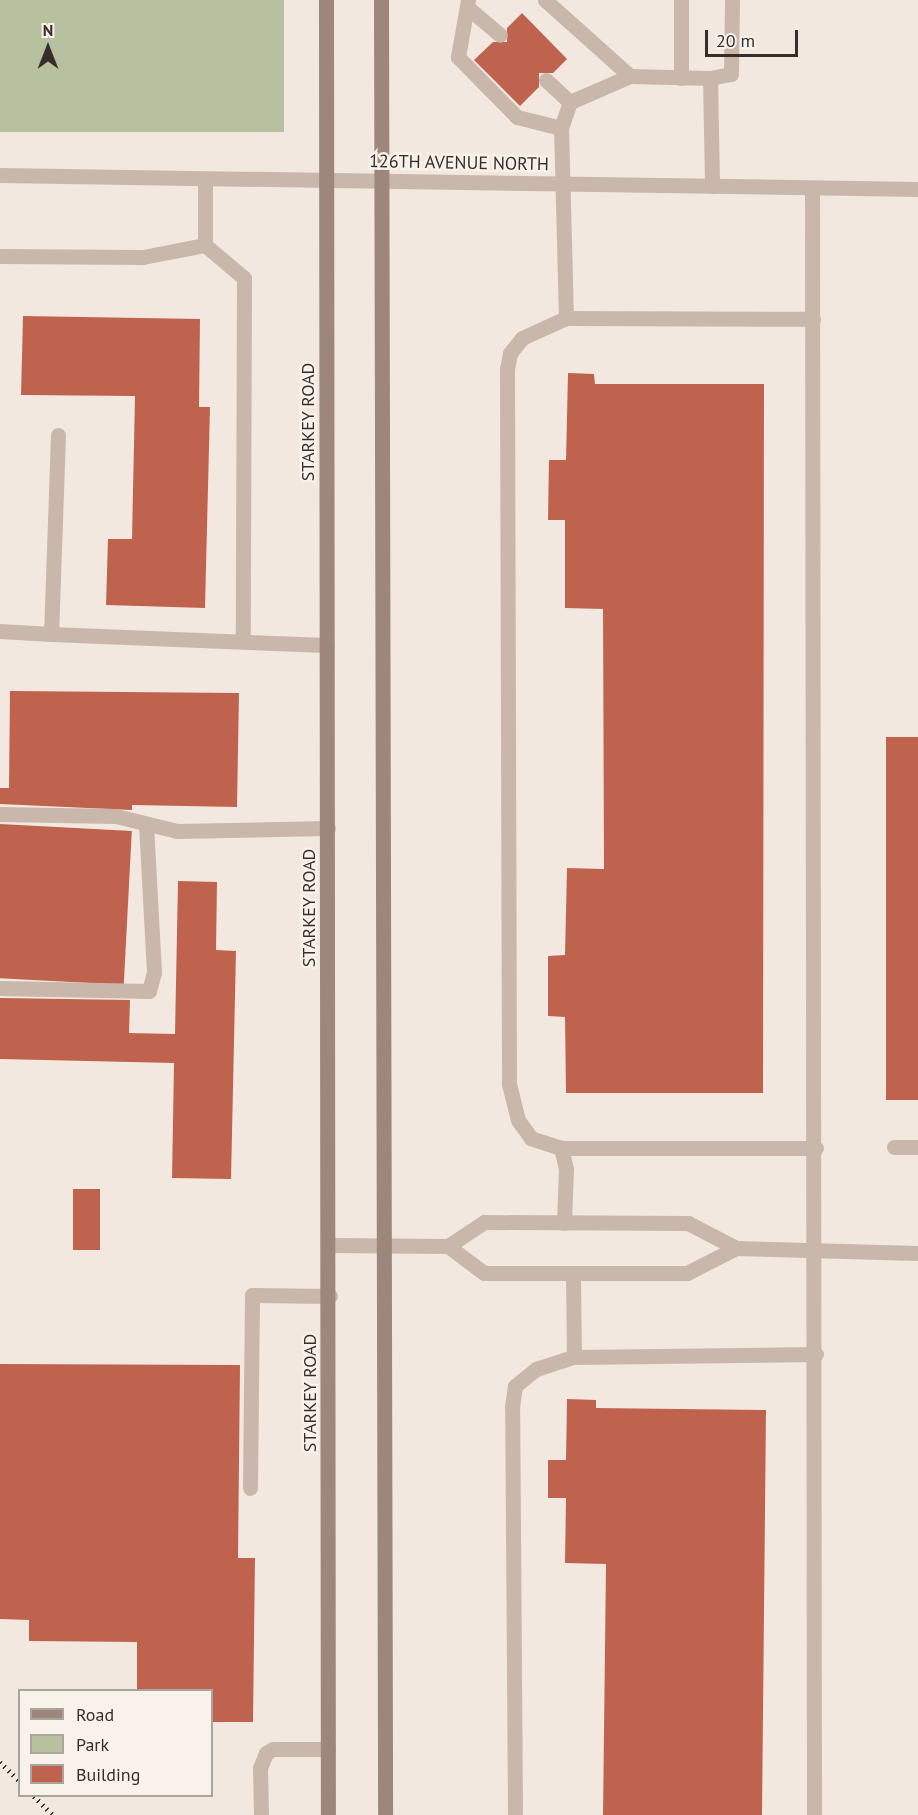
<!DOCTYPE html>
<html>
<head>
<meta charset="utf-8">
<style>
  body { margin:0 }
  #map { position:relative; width:918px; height:1815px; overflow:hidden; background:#f2e8df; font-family:"PT Sans",sans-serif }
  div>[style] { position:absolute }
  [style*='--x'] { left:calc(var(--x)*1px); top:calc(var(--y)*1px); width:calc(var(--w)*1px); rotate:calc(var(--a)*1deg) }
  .green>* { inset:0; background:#b7c09f; transform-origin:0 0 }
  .building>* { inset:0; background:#c0634e; transform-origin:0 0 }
  .lane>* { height:15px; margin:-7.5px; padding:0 7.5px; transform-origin:7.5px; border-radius:7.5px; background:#c9b7ab }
  .street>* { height:15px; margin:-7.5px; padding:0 7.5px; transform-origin:7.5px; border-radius:7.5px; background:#c9b7ab }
  .secondary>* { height:15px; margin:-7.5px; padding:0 7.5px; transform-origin:7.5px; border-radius:7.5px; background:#9d867c }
  .rail>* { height:4.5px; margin-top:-2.25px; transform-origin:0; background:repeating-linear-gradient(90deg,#372d2a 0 1.5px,transparent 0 6px) }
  span { translate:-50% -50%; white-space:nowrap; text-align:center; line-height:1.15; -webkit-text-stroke:5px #f9f2eb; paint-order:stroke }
  .street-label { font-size:18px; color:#372d2a }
  .legend { position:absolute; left:18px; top:1689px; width:195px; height:108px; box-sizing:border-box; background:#f9f2eb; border:2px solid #aba39e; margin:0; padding:8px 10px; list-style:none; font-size:18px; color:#372d2a }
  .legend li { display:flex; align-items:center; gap:12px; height:30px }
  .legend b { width:30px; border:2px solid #aba39e }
  .north { position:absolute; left:18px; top:18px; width:60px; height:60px; -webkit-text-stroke:4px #f9f2eb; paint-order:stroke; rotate:0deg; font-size:16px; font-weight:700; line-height:24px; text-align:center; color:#372d2a }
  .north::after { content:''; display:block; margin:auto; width:21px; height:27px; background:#372d2a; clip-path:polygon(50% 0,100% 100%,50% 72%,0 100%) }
  .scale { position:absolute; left:705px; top:30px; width:93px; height:27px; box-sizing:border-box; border:3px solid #372d2a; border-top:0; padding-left:8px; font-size:18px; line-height:21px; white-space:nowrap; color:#372d2a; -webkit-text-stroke:4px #f9f2eb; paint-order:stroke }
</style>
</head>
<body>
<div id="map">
  <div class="green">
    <i style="left:0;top:0;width:284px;height:132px"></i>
  </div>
  <div class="building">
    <i style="clip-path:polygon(522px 13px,567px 59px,553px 73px,539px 73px,539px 87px,520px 106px,474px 60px,493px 42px,507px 42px,507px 28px)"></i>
    <i style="clip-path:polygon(23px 316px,200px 319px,199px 407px,210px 407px,205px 608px,106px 605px,108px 539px,132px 539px,135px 396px,21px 395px)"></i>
    <i style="clip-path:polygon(568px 373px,594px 374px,595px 384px,764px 384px,763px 1093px,566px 1093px,565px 1017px,548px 1016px,548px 956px,565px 955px,567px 868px,604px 869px,603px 609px,565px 608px,565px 520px,548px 520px,549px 460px,566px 460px)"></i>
    <i style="clip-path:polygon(10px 691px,239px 693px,237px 807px,132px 805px,132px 810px,0 804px,0 788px,9px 788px)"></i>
    <i style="left:886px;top:737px;width:32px;height:363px"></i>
    <i style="left:0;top:824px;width:132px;height:154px;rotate:3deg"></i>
    <i style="clip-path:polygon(178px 881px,217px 882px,216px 950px,236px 951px,231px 1179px,172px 1178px,174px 1063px,0 1059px,0 998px,130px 1000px,129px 1033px,175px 1034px)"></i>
    <i style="left:73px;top:1189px;width:27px;height:61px"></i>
    <i style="clip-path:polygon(0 1364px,240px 1365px,238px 1558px,255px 1558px,253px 1722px,212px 1722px,212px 1690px,137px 1690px,137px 1642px,29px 1641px,29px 1620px,0 1619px)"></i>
    <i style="clip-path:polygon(567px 1399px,596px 1400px,596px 1408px,766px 1410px,762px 1815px,603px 1815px,606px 1564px,565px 1563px,566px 1498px,548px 1498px,548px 1460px,566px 1460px)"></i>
  </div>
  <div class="lane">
    <i style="--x:468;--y:0;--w:58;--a:100"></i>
    <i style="--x:458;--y:57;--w:84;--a:45.5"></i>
    <i style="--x:517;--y:117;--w:45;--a:14"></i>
    <i style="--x:545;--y:0;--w:114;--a:41.8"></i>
    <i style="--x:681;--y:0;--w:78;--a:90"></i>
    <i style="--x:467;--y:7;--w:43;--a:40.3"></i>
    <i style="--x:710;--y:78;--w:21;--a:-11"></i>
    <i style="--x:731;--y:74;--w:74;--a:-89.2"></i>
    <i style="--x:546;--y:80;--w:33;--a:43"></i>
    <i style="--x:205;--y:179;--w:66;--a:90"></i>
    <i style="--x:205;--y:245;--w:51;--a:40.2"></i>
    <i style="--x:244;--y:278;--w:363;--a:90.2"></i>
    <i style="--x:812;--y:188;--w:1627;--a:89.93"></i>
    <i style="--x:0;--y:256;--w:143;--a:0.4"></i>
    <i style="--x:143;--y:257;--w:63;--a:-11"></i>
    <i style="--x:566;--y:318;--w:247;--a:0.2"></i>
    <i style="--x:58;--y:435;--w:199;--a:92"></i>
    <i style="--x:51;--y:634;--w:276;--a:2.3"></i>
    <i style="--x:0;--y:631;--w:51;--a:3.4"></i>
    <i style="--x:0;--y:814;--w:116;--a:1"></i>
    <i style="--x:116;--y:816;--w:63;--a:13.8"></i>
    <i style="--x:177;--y:831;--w:151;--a:-1.1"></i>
    <i style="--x:0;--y:988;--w:149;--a:1.2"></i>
    <i style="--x:149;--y:991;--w:20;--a:-75"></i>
    <i style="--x:154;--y:972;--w:147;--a:-93.1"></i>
    <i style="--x:894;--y:1147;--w:24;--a:0"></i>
    <i style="--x:561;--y:1148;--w:255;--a:0"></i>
    <i style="--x:564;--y:1223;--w:54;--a:-87.9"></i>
    <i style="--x:566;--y:1169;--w:22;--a:-103"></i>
    <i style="--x:561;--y:1148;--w:32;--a:-162"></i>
    <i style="--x:531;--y:1138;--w:22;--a:-126"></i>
    <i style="--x:518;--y:1120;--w:38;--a:-104"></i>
    <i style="--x:509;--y:1083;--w:714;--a:-90.16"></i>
    <i style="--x:507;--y:369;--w:16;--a:-79"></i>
    <i style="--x:510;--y:353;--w:19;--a:-51"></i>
    <i style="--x:522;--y:338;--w:48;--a:-24.4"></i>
    <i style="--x:566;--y:318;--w:190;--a:-91.5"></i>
    <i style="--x:561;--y:128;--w:28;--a:-71"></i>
    <i style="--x:570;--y:102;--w:65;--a:-23.4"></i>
    <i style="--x:630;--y:76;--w:80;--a:1.4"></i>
    <i style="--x:710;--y:78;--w:108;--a:88.9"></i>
    <i style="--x:574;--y:1357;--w:242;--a:-0.7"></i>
    <i style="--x:250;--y:1488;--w:193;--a:-89.4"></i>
    <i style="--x:252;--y:1295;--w:78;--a:0.7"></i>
    <i style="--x:261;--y:1815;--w:47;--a:-91.2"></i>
    <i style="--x:260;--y:1768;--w:16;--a:-68"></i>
    <i style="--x:266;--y:1753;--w:8;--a:-30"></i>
    <i style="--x:273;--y:1749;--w:55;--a:0"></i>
    <i style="--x:515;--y:1815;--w:408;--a:-90.4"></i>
    <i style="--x:512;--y:1407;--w:21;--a:-82"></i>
    <i style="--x:515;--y:1386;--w:27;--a:-39"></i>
    <i style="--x:536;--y:1369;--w:40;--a:-18"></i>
    <i style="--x:574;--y:1357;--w:84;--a:-90.7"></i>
  </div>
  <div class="street">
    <i style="--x:0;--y:175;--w:918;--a:0.87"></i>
    <i style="--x:330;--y:1245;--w:118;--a:0.5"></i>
    <i style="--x:448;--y:1246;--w:43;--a:-33.7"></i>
    <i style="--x:484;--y:1222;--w:204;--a:0.3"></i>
    <i style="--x:688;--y:1223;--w:54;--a:27.5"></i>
    <i style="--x:736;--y:1248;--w:182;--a:1.6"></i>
    <i style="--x:448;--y:1246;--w:45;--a:36.9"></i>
    <i style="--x:484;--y:1273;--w:203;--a:0"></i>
    <i style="--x:687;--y:1273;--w:55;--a:-27"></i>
  </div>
  <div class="secondary">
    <i style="--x:326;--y:0;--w:1815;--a:89.94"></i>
    <i style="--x:381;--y:0;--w:1815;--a:89.87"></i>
  </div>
  <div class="rail">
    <i style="--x:0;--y:1762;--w:28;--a:44"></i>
    <i style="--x:34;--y:1796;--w:27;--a:45"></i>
  </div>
  <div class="street-label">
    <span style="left:459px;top:163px;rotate:1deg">126TH AVENUE NORTH</span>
    <span style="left:308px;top:422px;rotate:-90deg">STARKEY ROAD</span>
    <span style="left:309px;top:908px;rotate:-90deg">STARKEY ROAD</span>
    <span style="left:310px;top:1393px;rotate:-90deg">STARKEY ROAD</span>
  </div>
  <ul class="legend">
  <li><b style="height:8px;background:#9d867c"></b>Road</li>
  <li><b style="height:16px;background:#b7c09f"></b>Park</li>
  <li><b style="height:16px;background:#c0634e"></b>Building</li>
  </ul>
  <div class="north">N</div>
  <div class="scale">20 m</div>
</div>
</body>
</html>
